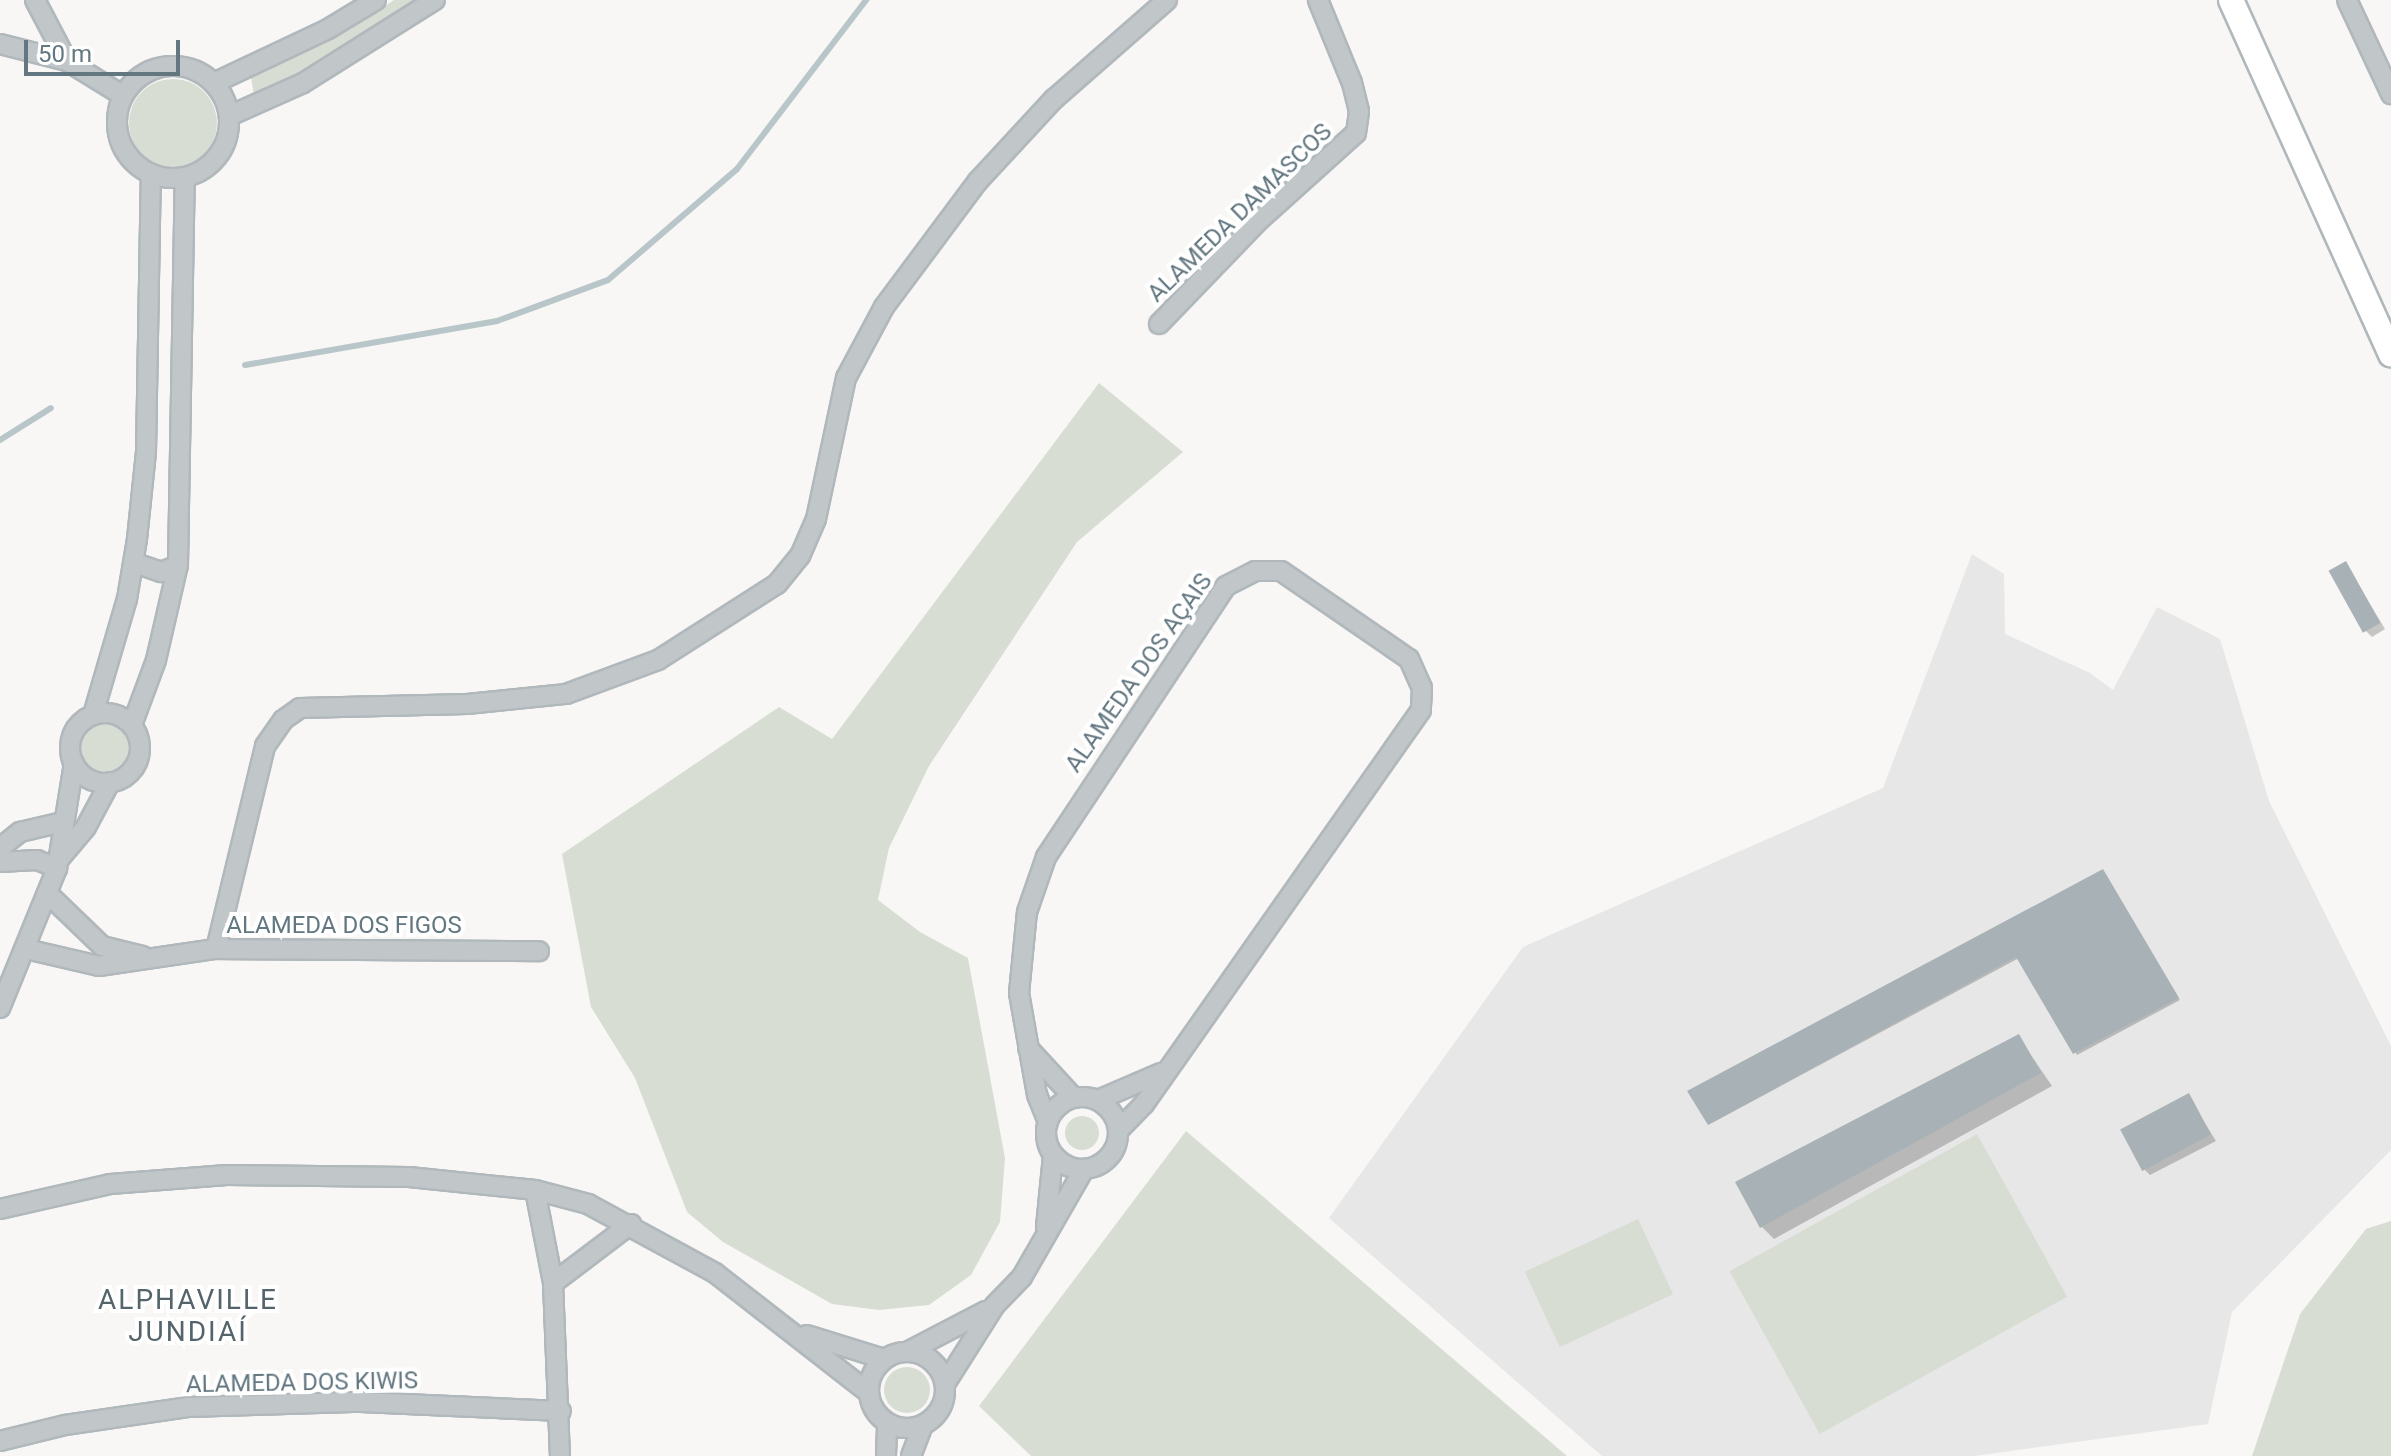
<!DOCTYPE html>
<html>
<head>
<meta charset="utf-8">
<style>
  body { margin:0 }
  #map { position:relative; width:2391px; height:1456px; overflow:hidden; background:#f8f7f5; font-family:Roboto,sans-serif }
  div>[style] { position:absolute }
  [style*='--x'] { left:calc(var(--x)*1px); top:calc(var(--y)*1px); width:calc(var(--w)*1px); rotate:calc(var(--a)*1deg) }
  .built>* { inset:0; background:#e6e7e6 }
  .green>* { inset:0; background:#d8ddd4; transform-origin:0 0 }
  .round { border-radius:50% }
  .shadow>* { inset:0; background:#0003 }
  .stream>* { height:6px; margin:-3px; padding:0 3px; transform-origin:3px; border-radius:3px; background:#b8c6c9 }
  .building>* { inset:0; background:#a8b2b6; transform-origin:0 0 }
  .roads { filter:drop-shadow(2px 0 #b1b8bc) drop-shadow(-2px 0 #b1b8bc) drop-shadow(0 2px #b1b8bc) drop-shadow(0 -2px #b1b8bc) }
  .street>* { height:18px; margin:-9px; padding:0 9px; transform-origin:9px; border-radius:9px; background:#c1c6c9 }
  .street>.ring { margin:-9px; padding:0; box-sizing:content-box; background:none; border:18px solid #c1c6c9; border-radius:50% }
  .secondary>* { height:24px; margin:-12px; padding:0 12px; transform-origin:12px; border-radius:12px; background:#fff }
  span { translate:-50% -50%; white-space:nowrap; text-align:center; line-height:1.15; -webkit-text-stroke:8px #fff; paint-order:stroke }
  .street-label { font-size:24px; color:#637780 }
  .quarter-label { font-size:28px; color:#55646b; letter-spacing:2px }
  .scale { position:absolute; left:24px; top:40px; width:156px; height:36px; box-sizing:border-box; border:4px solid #637780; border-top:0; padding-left:10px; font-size:24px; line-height:28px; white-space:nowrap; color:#637780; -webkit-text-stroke:6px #fff; paint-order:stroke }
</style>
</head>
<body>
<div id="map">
  <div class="built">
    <i style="clip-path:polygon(1972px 554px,2004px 574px,2005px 634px,2090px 673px,2113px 690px,2157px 607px,2220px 639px,2269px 801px,2391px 1046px,2391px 1150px,2232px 1312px,2208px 1424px,1974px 1456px,1602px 1456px,1329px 1218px,1523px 947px,1883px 788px)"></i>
  </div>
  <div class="green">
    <i style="clip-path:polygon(394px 0,424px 0,321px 65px,254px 96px,251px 77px,349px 30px)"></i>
    <i class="round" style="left:129px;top:79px;width:88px;height:88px"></i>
    <i style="clip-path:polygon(1099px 383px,1183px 452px,1077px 542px,929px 766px,889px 848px,878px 900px,920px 932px,968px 958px,1005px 1158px,1000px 1222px,971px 1275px,929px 1305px,879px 1310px,832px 1304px,723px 1242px,687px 1212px,635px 1078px,591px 1007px,562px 854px,779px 707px,832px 739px)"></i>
    <i class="round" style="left:80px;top:722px;width:52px;height:52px"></i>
    <i class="round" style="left:1065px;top:1116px;width:34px;height:34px"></i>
    <i style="clip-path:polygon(1186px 1131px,1567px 1456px,1031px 1456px,979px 1406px)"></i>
    <i style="left:1977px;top:1134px;width:186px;height:283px;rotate:61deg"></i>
    <i style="left:1638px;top:1219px;width:83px;height:125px;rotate:65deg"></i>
    <i style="clip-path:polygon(2391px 1221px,2391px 1456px,2252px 1456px,2300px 1314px,2366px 1229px)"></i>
    <i class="round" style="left:884px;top:1367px;width:46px;height:46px"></i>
  </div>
  <div class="shadow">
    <i style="clip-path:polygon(2346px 564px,2385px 629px,2372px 637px,2366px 631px)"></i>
    <i style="clip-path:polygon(2105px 874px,2180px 1000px,2077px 1055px,2019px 958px,1710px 1124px)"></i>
    <i style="clip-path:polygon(2018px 1036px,2052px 1086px,1774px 1239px,1761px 1226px)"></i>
    <i style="clip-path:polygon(2188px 1096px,2216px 1141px,2150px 1175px,2144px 1169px)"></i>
  </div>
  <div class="stream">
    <i style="--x:245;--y:365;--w:256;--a:-9.9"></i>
    <i style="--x:497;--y:321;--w:118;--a:-20.3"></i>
    <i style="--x:608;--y:280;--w:170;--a:-40.7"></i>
    <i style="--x:737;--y:169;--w:213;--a:-52.6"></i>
    <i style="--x:0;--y:440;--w:60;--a:-32.1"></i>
  </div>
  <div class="building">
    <i style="left:2346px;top:561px;width:71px;height:20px;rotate:61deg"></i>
    <i style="clip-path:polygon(2103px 869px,2179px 998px,2073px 1054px,2016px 957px,1708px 1125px,1687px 1091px)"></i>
    <i style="clip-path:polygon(2019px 1034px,2041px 1073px,1760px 1228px,1735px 1182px)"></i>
    <i style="left:2189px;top:1093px;width:47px;height:78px;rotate:62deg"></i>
  </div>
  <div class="roads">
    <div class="street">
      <i style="--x:35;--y:0;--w:69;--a:62.3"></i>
      <i style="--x:2347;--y:0;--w:104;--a:64.9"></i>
      <i style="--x:0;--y:44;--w:69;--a:14.2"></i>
      <i style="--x:67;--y:61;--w:65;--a:31.7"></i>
      <i class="ring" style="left:117px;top:66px;width:94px;height:94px"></i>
      <i style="--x:214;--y:83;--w:126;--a:-25.3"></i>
      <i style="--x:328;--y:29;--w:56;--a:-31.1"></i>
      <i style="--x:229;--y:116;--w:81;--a:-24"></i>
      <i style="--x:303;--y:83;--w:156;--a:-32.2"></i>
      <i style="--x:1159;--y:324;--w:141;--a:-46.1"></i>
      <i style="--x:1257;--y:222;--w:133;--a:-42"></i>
      <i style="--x:1356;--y:133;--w:22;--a:-82"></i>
      <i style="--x:1359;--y:111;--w:29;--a:-104"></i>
      <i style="--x:1352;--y:83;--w:90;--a:-112.3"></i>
      <i style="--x:135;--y:563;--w:28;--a:19"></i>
      <i style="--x:161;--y:572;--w:18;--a:-22"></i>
      <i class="ring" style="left:70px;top:713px;width:52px;height:52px"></i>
      <i style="--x:93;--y:715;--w:121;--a:-73.7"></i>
      <i style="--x:127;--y:599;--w:61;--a:-80.5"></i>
      <i style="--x:137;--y:539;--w:87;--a:-84.1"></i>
      <i style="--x:146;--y:452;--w:278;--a:-89"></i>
      <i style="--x:132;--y:725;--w:69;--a:-69.7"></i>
      <i style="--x:156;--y:660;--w:98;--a:-77"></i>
      <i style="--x:178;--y:565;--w:388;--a:-89"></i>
      <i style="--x:0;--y:848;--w:26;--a:-39"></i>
      <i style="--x:20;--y:832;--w:44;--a:-13.1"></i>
      <i style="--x:60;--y:858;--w:40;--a:-50"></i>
      <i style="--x:86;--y:827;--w:51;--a:-61.9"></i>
      <i style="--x:0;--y:862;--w:37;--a:-3"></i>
      <i style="--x:37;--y:860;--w:22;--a:22"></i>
      <i style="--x:48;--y:894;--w:75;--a:43.9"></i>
      <i style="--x:102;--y:946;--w:42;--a:13.7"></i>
      <i style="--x:26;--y:949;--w:75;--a:13.1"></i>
      <i style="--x:99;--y:966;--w:118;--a:-8.3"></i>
      <i style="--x:216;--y:949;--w:323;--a:0.4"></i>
      <i style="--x:216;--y:949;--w:209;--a:-76.4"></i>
      <i style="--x:265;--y:746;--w:32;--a:-55"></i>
      <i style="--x:283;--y:720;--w:21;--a:-35"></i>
      <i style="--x:300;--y:708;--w:167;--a:-1.4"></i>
      <i style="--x:467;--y:704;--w:100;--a:-5.8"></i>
      <i style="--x:566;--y:694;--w:98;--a:-20.3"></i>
      <i style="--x:658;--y:660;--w:141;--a:-32.6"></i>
      <i style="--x:777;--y:584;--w:36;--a:-51"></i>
      <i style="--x:800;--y:556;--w:40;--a:-66.6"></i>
      <i style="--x:816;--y:519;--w:144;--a:-78"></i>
      <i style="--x:846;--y:378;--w:81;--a:-61.8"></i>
      <i style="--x:884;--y:307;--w:157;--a:-53.3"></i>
      <i style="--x:978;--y:181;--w:112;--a:-47.2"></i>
      <i style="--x:1054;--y:99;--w:150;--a:-41.2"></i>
      <i style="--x:0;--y:1008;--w:151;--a:-67.8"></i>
      <i style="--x:57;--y:868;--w:106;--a:-80.8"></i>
      <i style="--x:1028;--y:1048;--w:68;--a:47.4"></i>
      <i class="ring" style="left:1046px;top:1097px;width:54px;height:54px"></i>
      <i style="--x:1098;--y:1100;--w:69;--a:-23.2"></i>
      <i style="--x:1048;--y:1122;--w:29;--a:-112"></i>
      <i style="--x:1037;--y:1095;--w:104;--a:-100"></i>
      <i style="--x:1019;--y:993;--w:81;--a:-84.4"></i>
      <i style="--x:1027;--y:912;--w:58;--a:-70.9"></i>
      <i style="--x:1046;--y:857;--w:325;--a:-56.4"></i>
      <i style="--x:1226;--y:586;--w:33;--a:-27"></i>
      <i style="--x:1255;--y:571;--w:26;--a:0"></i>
      <i style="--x:1281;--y:571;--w:155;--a:34.5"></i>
      <i style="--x:1409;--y:659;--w:32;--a:66"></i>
      <i style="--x:1422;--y:688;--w:22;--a:93"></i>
      <i style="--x:1421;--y:710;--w:482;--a:125.1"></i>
      <i style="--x:1144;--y:1104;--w:36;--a:134"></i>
      <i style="--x:535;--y:1190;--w:95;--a:79"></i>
      <i style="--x:553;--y:1283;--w:173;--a:87.7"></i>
      <i style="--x:0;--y:1209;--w:113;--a:-12.8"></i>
      <i style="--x:110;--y:1184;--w:117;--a:-4.4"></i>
      <i style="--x:227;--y:1175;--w:182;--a:0.6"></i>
      <i style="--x:409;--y:1177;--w:127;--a:5.9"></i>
      <i style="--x:535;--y:1190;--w:55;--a:14.8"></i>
      <i style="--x:588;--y:1204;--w:145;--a:28.5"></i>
      <i style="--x:715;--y:1273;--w:194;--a:37.9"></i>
      <i style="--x:1046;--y:1227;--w:72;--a:-84.4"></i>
      <i style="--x:553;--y:1283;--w:98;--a:-37.1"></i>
      <i style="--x:807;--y:1335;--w:81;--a:17.3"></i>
      <i style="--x:909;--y:1351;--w:87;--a:-27.5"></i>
      <i class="ring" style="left:869px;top:1352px;width:58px;height:58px"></i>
      <i style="--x:945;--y:1384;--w:93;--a:-57.7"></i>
      <i style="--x:995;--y:1305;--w:39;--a:-46"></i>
      <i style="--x:1022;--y:1277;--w:125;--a:-60.1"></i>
      <i style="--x:0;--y:1441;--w:67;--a:-13.8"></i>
      <i style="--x:65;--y:1425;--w:124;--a:-8.3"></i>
      <i style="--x:188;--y:1407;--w:173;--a:-1.7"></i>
      <i style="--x:361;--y:1402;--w:200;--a:2.6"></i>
      <i style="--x:886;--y:1456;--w:33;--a:-88"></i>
      <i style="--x:911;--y:1456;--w:33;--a:-69"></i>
    </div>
    <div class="secondary">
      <i style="--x:2231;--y:0;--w:389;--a:65.7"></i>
    </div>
  </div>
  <div class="street-label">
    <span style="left:1240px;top:213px;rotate:-44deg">ALAMEDA DAMASCOS</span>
    <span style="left:1139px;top:673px;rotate:-55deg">ALAMEDA DOS AÇAIS</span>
    <span style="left:344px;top:926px">ALAMEDA DOS FIGOS</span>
    <span style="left:302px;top:1383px;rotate:-1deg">ALAMEDA DOS KIWIS</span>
  </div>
  <div class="quarter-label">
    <span style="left:188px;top:1316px">ALPHAVILLE<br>JUNDIAÍ</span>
  </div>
  <div class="scale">50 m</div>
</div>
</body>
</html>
